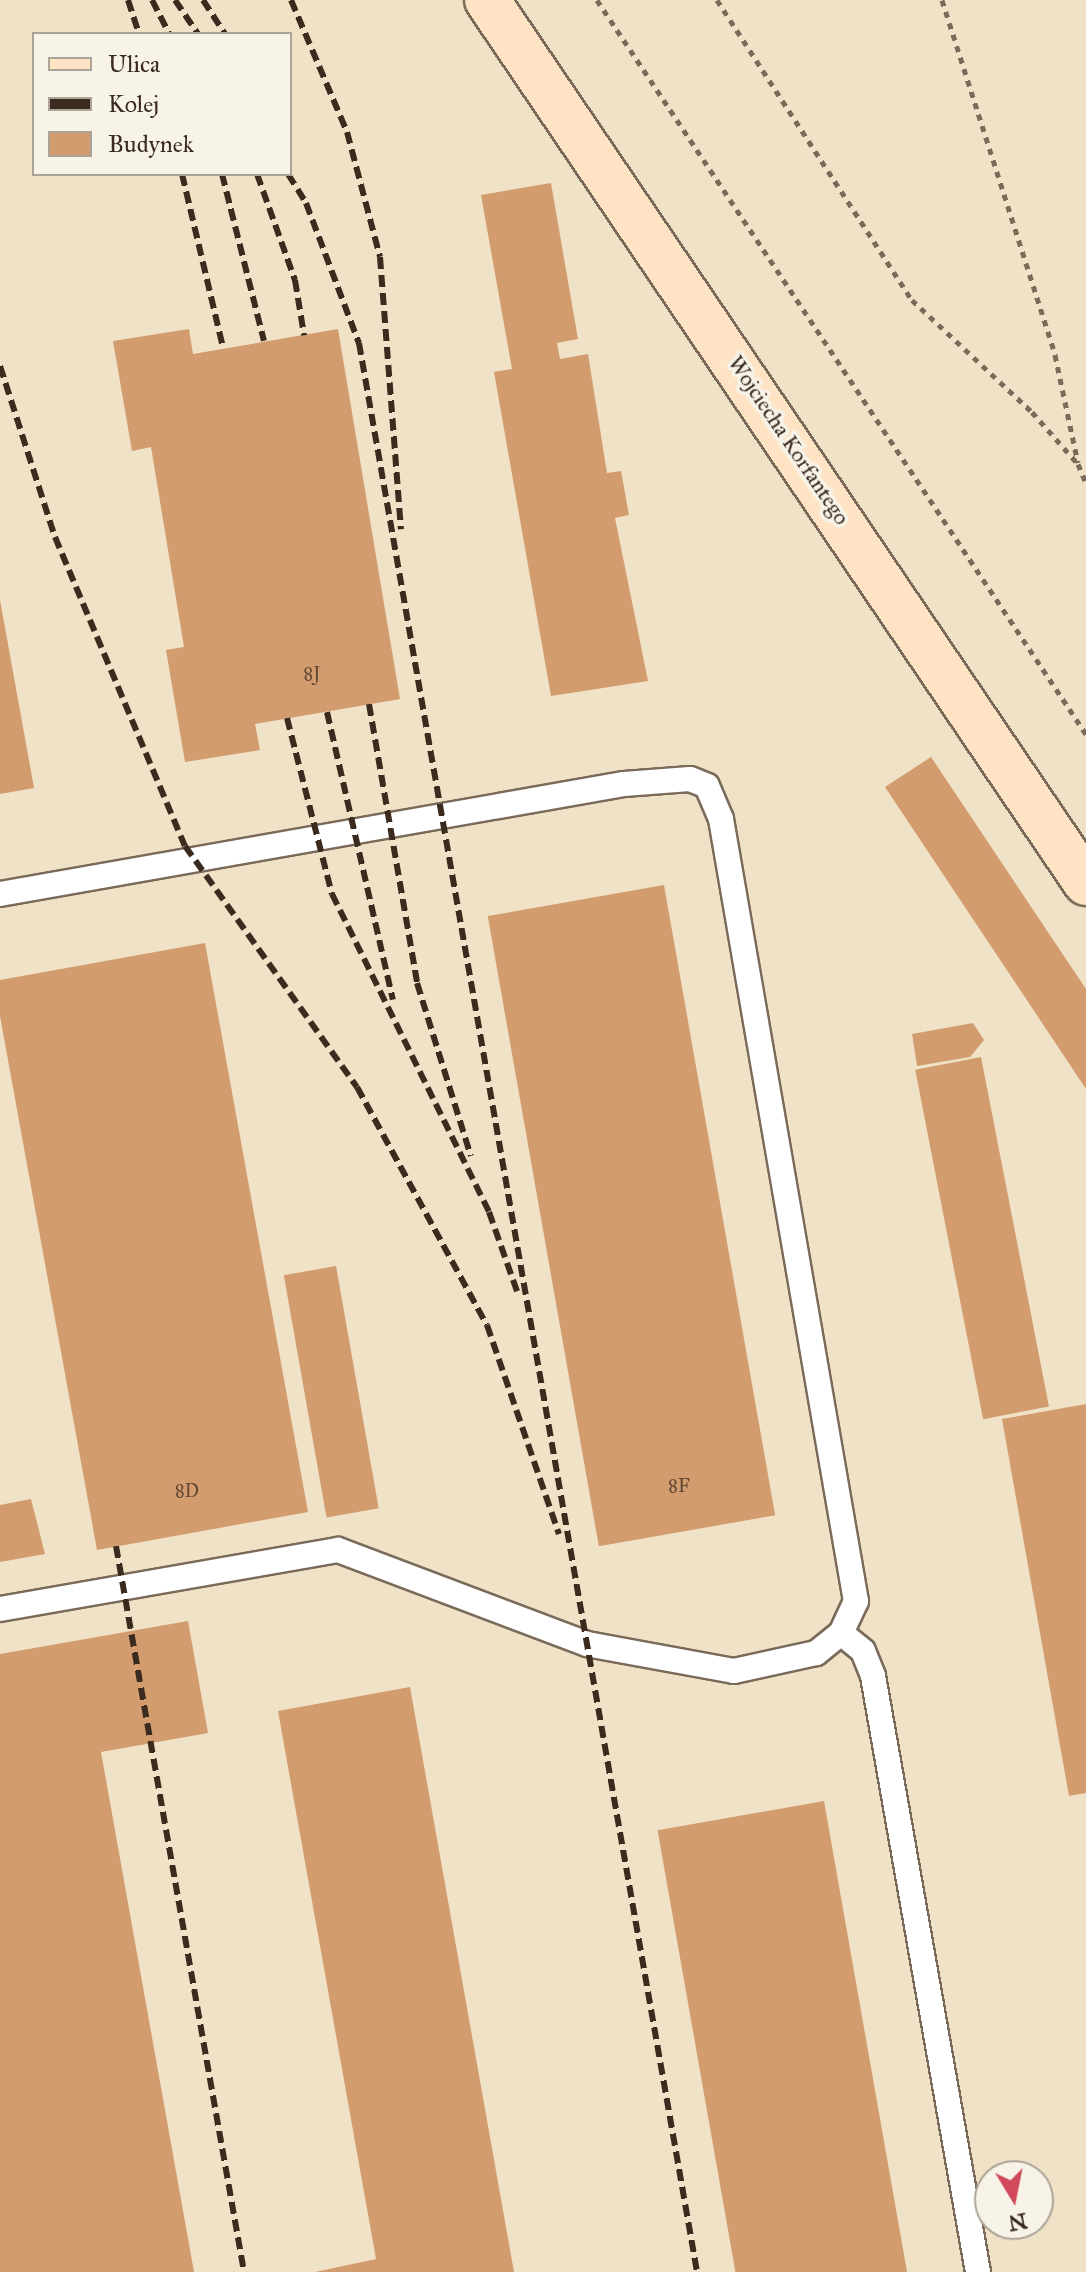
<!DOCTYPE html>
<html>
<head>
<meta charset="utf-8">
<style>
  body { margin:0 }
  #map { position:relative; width:1086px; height:2272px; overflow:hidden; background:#f0e2c6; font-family:"IM FELL Great Primer",serif }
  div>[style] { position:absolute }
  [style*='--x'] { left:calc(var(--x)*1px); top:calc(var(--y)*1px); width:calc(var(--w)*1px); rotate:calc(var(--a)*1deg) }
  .building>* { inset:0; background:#d29c6e; transform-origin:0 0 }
  .path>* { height:5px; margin-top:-2.5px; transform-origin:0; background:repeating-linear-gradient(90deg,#7a6a59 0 6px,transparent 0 12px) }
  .roads { filter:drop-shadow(2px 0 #7a6a59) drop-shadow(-2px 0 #7a6a59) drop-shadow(0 2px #7a6a59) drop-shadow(0 -2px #7a6a59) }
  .lane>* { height:24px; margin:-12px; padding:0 12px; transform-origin:12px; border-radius:12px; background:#fff }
  .secondary>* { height:44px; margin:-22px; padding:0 22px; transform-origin:22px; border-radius:22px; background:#fee4c5 }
  .rail>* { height:6px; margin-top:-3px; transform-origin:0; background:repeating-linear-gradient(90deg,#3b2a1e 0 12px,transparent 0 18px) }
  span { translate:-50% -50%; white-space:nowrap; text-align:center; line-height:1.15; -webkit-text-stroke:7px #f7f3e8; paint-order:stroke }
  .number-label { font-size:18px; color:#614632 }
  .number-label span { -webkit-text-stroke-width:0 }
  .street-label { font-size:22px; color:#3b2a1e }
  .legend { position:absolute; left:32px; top:32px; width:260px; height:144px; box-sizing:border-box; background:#f7f3e8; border:2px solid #aca397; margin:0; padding:10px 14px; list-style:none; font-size:24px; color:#3b2a1e }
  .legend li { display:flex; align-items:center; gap:16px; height:40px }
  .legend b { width:40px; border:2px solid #aca397 }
  .north { position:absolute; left:974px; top:2160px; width:80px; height:80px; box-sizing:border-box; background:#f7f3e8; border:2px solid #aca397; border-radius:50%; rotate:170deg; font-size:22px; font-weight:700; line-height:32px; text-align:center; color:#3b2a1e }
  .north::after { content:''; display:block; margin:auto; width:28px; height:36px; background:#d1495b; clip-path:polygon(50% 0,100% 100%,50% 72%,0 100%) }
</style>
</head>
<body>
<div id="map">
  <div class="building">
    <i style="clip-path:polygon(551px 183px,578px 339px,557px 343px,560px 359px,588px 354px,607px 473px,621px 471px,629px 515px,615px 518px,648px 681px,551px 696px,494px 372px,512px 369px,481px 195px)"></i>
    <i style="clip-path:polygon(189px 329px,193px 354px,338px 329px,400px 699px,255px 724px,260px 750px,185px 762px,166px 650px,184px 647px,151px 447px,132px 451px,113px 341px)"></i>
    <i style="clip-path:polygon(0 600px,34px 788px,0 794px)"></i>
    <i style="clip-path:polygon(931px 757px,1086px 989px,1086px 1089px,885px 787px)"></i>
    <i style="left:664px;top:885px;width:640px;height:179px;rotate:80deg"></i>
    <i style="clip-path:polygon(205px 943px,308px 1512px,97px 1550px,0 1016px,0 980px)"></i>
    <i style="clip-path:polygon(973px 1023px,984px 1040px,970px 1057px,917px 1066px,912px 1034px)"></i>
    <i style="left:981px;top:1057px;width:356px;height:67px;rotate:79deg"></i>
    <i style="left:336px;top:1266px;width:246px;height:53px;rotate:80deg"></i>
    <i style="clip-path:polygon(1086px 1404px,1086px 1793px,1069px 1796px,1002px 1419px)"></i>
    <i style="clip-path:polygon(31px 1499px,45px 1554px,0 1562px,0 1505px)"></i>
    <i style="clip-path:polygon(188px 1621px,208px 1733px,101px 1752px,194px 2272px,0 2272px,0 1654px)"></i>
    <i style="clip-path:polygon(410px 1687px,514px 2272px,315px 2272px,376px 2259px,278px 1711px)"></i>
    <i style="left:824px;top:1801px;width:478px;height:169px;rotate:80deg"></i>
  </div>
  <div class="path">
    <i style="--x:597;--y:0;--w:882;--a:56.33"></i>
    <i style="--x:717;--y:0;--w:358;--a:57"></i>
    <i style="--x:912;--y:300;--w:164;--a:43"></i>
    <i style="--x:1032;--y:412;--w:69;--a:48.5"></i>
    <i style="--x:1078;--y:464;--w:21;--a:67"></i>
    <i style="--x:942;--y:0;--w:373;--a:72.3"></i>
    <i style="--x:1055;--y:355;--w:110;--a:78"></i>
  </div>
  <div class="roads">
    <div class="lane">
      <i style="--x:0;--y:894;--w:634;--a:-10"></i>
      <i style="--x:624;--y:784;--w:66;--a:-4.3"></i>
      <i style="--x:690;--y:779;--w:18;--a:22"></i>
      <i style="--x:707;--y:786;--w:36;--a:67"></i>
      <i style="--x:721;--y:819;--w:794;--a:80.21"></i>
      <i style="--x:856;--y:1601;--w:35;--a:115"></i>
      <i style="--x:841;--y:1633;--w:32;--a:141"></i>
      <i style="--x:816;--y:1653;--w:84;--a:167.6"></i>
      <i style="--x:734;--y:1671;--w:149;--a:-169.6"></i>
      <i style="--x:587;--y:1644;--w:266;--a:-159.3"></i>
      <i style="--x:338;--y:1550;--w:343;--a:170.1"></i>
      <i style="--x:841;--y:1633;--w:28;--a:39"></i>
      <i style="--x:863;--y:1651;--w:27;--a:68"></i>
      <i style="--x:873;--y:1676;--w:605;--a:80.01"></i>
    </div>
    <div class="secondary">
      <i style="--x:487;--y:0;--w:1067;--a:55.85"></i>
    </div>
  </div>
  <div class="rail">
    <i style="--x:128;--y:0;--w:36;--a:72"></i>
    <i style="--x:152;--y:0;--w:38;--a:63"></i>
    <i style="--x:175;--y:0;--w:41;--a:55.9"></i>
    <i style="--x:203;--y:0;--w:40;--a:57.1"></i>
    <i style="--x:291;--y:0;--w:143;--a:67"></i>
    <i style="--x:347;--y:132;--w:129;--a:75.2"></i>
    <i style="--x:380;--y:257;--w:273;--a:85.6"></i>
    <i style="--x:182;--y:174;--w:179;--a:76.7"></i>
    <i style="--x:222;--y:174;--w:172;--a:75.9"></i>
    <i style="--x:257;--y:174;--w:113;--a:70.3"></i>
    <i style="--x:295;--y:280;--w:56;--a:80.7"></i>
    <i style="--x:288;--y:174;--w:34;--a:58"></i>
    <i style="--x:306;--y:203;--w:150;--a:69.3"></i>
    <i style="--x:359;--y:343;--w:1958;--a:80.06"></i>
    <i style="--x:0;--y:366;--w:180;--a:72.2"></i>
    <i style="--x:55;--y:537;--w:335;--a:67.2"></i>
    <i style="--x:185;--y:846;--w:296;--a:54.5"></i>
    <i style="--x:357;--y:1087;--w:271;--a:61.4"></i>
    <i style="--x:487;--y:1325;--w:221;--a:71"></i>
    <i style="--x:369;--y:704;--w:283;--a:80.2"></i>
    <i style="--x:417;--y:983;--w:181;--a:72.7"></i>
    <i style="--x:327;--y:712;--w:295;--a:77.1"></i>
    <i style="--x:287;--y:718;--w:182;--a:75.7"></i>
    <i style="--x:332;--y:894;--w:355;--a:63.7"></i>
    <i style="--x:489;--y:1212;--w:84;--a:70.5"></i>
    <i style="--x:116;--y:1546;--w:737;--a:80"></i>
  </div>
  <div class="number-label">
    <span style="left:312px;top:674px">8J</span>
    <span style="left:679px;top:1486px">8F</span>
    <span style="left:187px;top:1491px">8D</span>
  </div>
  <div class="street-label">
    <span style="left:789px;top:440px;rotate:56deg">Wojciecha Korfantego</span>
  </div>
  <ul class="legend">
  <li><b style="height:10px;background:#fee4c5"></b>Ulica</li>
  <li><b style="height:10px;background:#3b2a1e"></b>Kolej</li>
  <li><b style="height:22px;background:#d29c6e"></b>Budynek</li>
  </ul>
  <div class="north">N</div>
</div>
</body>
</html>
